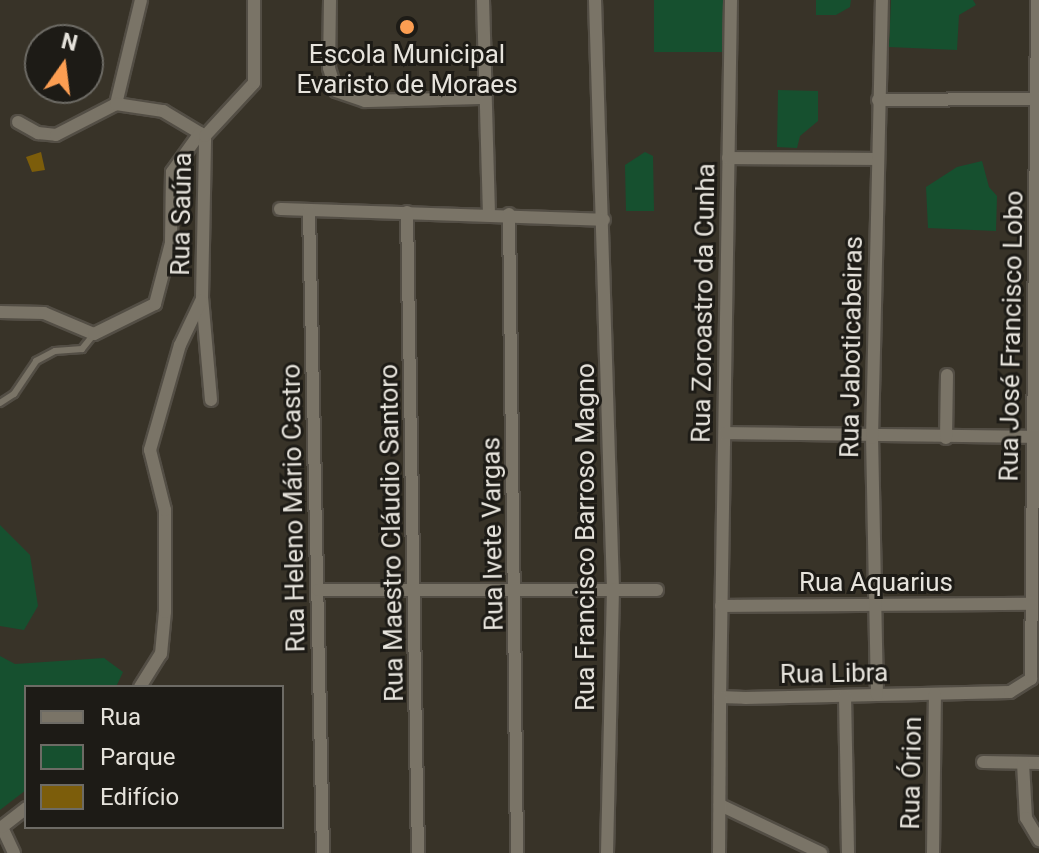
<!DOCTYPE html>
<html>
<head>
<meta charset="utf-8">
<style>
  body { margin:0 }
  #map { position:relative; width:1039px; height:853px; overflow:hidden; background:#383328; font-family:Roboto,sans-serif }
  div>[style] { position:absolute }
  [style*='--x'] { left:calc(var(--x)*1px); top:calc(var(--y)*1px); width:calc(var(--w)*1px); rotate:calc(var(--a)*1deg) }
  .green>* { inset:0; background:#16502f; transform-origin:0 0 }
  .building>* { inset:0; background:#7c5d0b }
  .roads { filter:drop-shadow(2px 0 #534e45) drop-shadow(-2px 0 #534e45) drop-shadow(0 2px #534e45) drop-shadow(0 -2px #534e45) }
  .service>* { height:6px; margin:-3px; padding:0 3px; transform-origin:3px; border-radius:3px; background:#7a7467 }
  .minor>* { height:12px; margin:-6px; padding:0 6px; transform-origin:6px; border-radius:6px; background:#7a7467 }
  .dots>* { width:22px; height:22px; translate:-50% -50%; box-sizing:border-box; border:4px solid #1d1b16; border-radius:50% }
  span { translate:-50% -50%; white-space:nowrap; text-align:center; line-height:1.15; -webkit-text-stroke:6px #1d1b16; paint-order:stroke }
  .poi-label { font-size:26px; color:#e6e3dc }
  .street-label { font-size:26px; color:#e6e3dc }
  .legend { position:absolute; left:24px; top:685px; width:260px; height:144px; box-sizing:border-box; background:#1d1b16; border:2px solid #6d6b65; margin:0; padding:10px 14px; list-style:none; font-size:24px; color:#e6e3dc }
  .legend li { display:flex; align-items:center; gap:16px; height:40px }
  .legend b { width:40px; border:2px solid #6d6b65 }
  .north { position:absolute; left:24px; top:24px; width:80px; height:80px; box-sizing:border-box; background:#1d1b16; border:2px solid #6d6b65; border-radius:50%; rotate:14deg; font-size:22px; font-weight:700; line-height:32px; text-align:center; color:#e6e3dc }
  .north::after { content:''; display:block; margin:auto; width:28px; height:36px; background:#fc9e52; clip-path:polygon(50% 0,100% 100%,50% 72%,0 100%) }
</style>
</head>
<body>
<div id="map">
  <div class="green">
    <i style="left:654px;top:0;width:71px;height:52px"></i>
    <i style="clip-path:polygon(816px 0,851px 0,850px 7px,836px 15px,816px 15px)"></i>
    <i style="clip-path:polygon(891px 0,973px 0,976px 5px,959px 15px,957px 50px,889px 47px)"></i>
    <i style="clip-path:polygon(778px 90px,818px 91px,818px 121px,800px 136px,797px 148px,777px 147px)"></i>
    <i style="clip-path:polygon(645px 152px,653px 156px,654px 211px,626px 211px,625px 165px)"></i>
    <i style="clip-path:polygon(982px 161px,989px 187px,997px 196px,996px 231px,928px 228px,926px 187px,957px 167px)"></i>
    <i style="clip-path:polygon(0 525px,30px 555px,38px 606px,24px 630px,0 626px)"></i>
    <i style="clip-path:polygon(0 656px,15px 664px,104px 658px,123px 672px,116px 687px,26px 687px,26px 790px,0 810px)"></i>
  </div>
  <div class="building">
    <i style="clip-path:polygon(41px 152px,45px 170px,32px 172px,26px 157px)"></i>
  </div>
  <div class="roads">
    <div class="service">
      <i style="--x:0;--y:403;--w:17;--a:-33"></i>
      <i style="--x:14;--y:394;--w:40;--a:-56"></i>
      <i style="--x:36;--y:361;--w:21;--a:-28"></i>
      <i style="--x:55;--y:351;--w:27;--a:-4"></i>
      <i style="--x:82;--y:349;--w:19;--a:-51"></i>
    </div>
    <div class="minor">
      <i style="--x:330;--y:0;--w:68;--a:90.8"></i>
      <i style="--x:329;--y:68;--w:24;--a:73"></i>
      <i style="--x:336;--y:91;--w:31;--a:19"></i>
      <i style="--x:365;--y:101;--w:118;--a:-1.5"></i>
      <i style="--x:483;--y:0;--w:214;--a:88.4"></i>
      <i style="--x:595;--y:0;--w:589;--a:88.25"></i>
      <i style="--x:613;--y:589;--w:264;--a:91.3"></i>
      <i style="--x:731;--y:0;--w:697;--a:90.9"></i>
      <i style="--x:720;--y:697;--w:25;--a:2"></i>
      <i style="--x:745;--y:698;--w:265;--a:-1.3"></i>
      <i style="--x:1010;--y:692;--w:25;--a:-32"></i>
      <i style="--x:1031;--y:679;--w:679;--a:-89.49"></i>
      <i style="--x:878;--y:100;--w:161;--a:-0.4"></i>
      <i style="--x:116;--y:104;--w:107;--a:-76.5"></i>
      <i style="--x:18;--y:122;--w:23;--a:29"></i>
      <i style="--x:38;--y:133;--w:18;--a:6"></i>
      <i style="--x:56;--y:135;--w:68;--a:-27.3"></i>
      <i style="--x:116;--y:104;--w:48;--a:8.5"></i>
      <i style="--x:163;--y:111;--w:49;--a:30.8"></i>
      <i style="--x:728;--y:158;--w:149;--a:0.4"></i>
      <i style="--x:280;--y:209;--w:324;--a:1.9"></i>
      <i style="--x:309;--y:211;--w:642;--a:88.75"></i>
      <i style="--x:407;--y:212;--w:641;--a:89.02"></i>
      <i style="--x:509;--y:214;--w:639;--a:89.28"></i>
      <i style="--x:0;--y:312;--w:44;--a:1.3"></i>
      <i style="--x:44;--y:313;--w:54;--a:22.8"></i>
      <i style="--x:94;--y:334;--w:68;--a:-26.2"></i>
      <i style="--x:155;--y:304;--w:63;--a:-75.3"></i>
      <i style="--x:171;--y:243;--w:71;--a:-89.2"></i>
      <i style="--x:172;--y:172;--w:48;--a:-54.3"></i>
      <i style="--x:211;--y:400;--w:102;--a:-95"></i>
      <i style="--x:202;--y:298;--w:162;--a:-88.9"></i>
      <i style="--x:205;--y:136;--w:72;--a:-47.2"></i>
      <i style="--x:254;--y:83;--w:83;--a:-90"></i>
      <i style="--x:725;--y:433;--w:313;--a:0.7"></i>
      <i style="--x:946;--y:438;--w:63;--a:-89.1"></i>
      <i style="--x:318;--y:590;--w:339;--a:0"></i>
      <i style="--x:721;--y:606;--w:310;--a:-0.4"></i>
      <i style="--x:140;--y:687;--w:39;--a:-58"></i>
      <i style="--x:161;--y:654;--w:42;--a:-84.6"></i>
      <i style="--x:165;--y:612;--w:102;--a:-90"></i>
      <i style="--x:165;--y:510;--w:62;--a:-104"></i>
      <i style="--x:150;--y:450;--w:109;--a:-74.1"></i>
      <i style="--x:180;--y:345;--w:49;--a:-64.5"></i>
      <i style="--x:877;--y:695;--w:257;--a:-91.1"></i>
      <i style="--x:872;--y:438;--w:438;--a:-88.7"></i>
      <i style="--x:845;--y:696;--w:157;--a:88.9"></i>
      <i style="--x:983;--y:762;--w:56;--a:1"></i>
      <i style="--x:1023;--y:763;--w:55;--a:86.9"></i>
      <i style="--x:1026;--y:818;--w:26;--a:59"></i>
      <i style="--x:720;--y:805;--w:112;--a:25.4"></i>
      <i style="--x:14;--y:853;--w:29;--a:-115"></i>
      <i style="--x:2;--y:827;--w:31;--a:-38"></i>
      <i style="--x:719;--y:853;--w:156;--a:-89.6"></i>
      <i style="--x:933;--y:853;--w:159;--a:-89.3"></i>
    </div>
  </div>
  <div class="dots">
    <i style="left:407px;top:27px;background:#fc9e52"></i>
  </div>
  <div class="poi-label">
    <span style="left:407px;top:70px">Escola Municipal<br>Evaristo de Moraes</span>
  </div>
  <div class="street-label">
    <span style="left:182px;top:214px;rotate:-89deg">Rua Saúna</span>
    <span style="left:704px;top:303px;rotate:-89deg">Rua Zoroastro da Cunha</span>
    <span style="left:1012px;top:336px;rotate:-89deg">Rua José Francisco Lobo</span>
    <span style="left:852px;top:347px;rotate:-89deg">Rua Jaboticabeiras</span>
    <span style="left:294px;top:508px;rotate:-91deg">Rua Heleno Mário Castro</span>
    <span style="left:392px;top:533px;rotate:-91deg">Rua Maestro Cláudio Santoro</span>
    <span style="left:493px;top:534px;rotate:-91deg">Rua Ivete Vargas</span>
    <span style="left:586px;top:537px;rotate:-90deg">Rua Francisco Barroso Magno</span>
    <span style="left:876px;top:583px">Rua Aquarius</span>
    <span style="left:834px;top:674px;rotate:-1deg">Rua Libra</span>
    <span style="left:912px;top:773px;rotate:-89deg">Rua Órion</span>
  </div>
  <ul class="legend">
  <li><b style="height:10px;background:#7a7467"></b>Rua</li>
  <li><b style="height:22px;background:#16502f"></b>Parque</li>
  <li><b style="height:22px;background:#7c5d0b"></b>Edifício</li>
  </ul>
  <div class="north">N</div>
</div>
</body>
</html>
